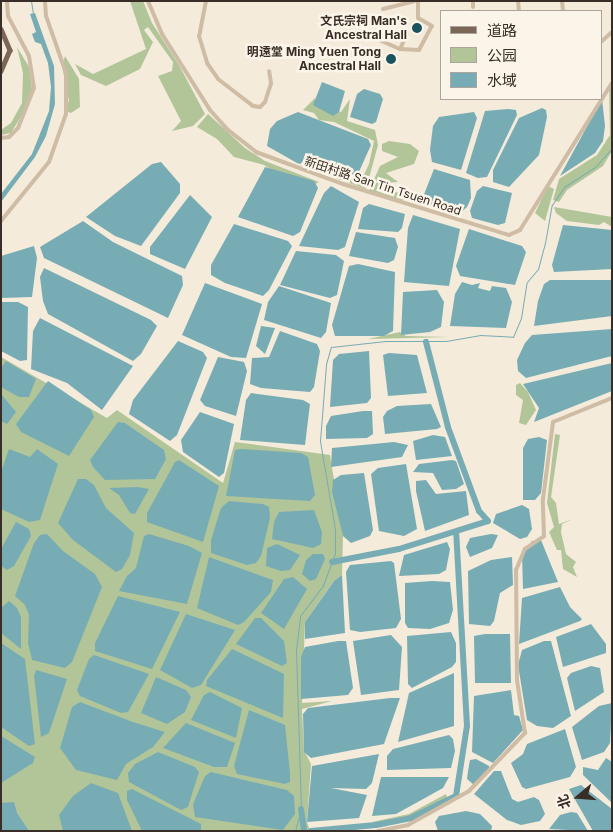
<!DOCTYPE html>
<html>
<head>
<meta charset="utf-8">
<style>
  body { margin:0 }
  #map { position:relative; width:613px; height:832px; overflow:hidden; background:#f4ebdb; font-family:Inter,"Noto Sans SC",sans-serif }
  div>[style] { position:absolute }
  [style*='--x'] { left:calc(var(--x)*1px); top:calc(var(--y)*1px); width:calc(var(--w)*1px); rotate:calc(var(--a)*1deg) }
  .green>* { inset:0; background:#b2c599 }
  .water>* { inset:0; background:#77acb4 }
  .stream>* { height:1px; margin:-0.5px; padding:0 0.5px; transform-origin:0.5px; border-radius:0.5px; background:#77acb4 }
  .river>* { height:6px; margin:-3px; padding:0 3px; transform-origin:3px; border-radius:3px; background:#77acb4 }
  .minor>* { height:4px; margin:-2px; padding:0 2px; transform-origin:2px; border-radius:2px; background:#cebca5 }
  .major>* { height:4.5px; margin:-2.25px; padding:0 2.25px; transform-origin:2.25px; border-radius:2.25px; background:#7c6757 }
  .dots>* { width:14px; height:14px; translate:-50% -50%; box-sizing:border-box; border:2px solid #fbf4e8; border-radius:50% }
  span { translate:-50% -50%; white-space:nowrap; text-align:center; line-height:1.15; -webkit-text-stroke:5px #fbf4e8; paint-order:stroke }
  .poi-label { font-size:12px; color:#392e27; font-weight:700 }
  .right { translate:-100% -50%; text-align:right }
  .street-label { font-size:12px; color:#392e27 }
  .frame { position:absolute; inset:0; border:2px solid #392e27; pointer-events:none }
  .legend { position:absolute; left:440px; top:10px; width:162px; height:90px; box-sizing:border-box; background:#fbf4e8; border:1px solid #ada59b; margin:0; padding:6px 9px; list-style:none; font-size:15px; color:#392e27 }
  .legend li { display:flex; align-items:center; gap:10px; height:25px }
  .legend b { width:25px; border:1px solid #ada59b }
  .north { position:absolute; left:553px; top:772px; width:50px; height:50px; -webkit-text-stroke:4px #fbf4e8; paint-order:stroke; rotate:252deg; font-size:14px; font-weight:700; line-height:20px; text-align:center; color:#392e27 }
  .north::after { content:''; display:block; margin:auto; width:18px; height:22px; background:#392e27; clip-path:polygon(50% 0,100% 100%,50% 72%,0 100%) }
</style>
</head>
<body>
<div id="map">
  <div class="green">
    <i style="clip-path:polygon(130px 1px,143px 1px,152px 23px,179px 65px,205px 114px,193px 126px,172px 131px,181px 121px,158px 76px,172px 71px,173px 62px,148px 27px,144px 30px,153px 42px,140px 69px,106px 86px,81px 75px,75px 64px,93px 74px,146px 49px)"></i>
    <i style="clip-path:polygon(17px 47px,29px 67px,32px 89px,23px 113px,11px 133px,1px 135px,1px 130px,11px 123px,22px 103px,23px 73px)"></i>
    <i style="clip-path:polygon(65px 56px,79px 79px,80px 107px,71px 113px,66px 111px,66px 106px,69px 101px,62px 66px)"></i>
    <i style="clip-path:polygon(609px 85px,612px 86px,612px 151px,603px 166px,567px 190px,559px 202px,553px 200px,559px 179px,597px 155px,610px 135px)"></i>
    <i style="clip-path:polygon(315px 98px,317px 104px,341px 112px,350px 99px,347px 121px,375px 130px,378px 145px,366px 189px,329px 176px,361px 181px,369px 164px,374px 141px,334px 122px,319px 120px,314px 113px,303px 110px)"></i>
    <i style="clip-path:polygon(208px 114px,245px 148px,265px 161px,319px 182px,312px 186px,284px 178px,264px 165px,234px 157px,217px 139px,197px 127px)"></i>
    <i style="clip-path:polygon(389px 141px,410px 144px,419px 151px,414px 164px,386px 173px,398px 182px,379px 183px,379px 189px,400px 193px,404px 199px,401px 201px,369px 191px,380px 166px,398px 157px,382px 151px,382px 144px)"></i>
    <i style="clip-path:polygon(548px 186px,554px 189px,545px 221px,535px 213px)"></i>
    <i style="clip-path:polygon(554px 207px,612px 217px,612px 227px,604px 222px,599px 225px,567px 221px,556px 213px)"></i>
    <i style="clip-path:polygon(400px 332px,406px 336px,450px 337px,368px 339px)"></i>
    <i style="clip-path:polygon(1px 357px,107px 418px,117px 410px,223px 483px,235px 442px,330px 455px,343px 536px,342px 575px,333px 582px,305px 622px,302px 703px,332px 701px,302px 709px,304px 750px,311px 764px,307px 822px,310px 831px,1px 831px)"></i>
    <i style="clip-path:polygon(520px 383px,528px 392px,536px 410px,526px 425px,519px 423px,523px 400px,516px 395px,516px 385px)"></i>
    <i style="clip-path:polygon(555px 434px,560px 435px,551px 497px,556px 503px,559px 524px,573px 519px,562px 524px,561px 532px,566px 554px,576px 562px,573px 567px,577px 577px,563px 569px,561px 550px,557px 550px,549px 532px,554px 527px,547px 503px)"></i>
    <i style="clip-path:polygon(446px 794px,447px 797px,421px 815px,397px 823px,372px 822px,409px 814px)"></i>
  </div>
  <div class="water">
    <i style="clip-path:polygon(35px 13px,54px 66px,55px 104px,46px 136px,35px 157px,1px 202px,1px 194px,32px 154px,49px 111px,51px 87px,48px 63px,41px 44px,35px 42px,32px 34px,36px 32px,30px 14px)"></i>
    <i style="clip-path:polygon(322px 82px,345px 91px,339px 112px,333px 116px,313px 105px)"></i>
    <i style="clip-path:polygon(364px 89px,380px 94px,383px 99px,376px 122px,372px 124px,350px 117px,357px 94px)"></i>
    <i style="clip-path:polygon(602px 99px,605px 126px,603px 141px,595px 153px,560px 176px)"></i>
    <i style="clip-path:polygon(542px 108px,546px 110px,547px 117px,539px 155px,509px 187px,493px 182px,493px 170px,519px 118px)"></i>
    <i style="clip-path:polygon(508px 109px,516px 110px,517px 115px,487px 177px,478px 178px,466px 173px,485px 111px)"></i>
    <i style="clip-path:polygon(298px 112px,368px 139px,371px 145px,357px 176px,350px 178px,297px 163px,267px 146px,270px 129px,277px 121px)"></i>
    <i style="clip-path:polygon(474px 112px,477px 118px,461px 170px,432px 162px,430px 150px,433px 126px,439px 117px)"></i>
    <i style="clip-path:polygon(161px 162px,180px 184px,180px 193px,141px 246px,115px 236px,86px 217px,152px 164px)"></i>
    <i style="clip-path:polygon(265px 167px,314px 181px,318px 188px,300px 232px,293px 236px,238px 217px)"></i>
    <i style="clip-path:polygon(434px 169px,470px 180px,471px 198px,467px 207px,459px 214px,421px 202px)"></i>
    <i style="clip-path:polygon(331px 186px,359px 202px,345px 247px,338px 250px,299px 246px,324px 193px)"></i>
    <i style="clip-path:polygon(483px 186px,512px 193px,505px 223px,498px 225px,472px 218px,470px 211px,477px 191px)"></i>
    <i style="clip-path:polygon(190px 195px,212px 217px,185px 269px,150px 254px,150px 247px)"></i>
    <i style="clip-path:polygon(369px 204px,405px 214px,402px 228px,398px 232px,358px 229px,363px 208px)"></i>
    <i style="clip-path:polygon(413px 215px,460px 229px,449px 286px,404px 282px,408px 228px)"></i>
    <i style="clip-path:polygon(83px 221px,113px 242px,182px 276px,183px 285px,168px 318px,44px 258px,40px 247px)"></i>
    <i style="clip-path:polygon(234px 224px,288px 241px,292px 246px,269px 290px,263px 296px,225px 283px,211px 275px,211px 265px)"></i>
    <i style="clip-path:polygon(563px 225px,612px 230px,612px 269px,554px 272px,552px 265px)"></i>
    <i style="clip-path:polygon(469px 229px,522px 246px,526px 252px,515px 285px,460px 276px,456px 266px)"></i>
    <i style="clip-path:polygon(356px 232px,395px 238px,398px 247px,394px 260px,388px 263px,349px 256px)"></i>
    <i style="clip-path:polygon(34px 246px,37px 258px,32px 297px,1px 298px,1px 256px)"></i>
    <i style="clip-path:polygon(296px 251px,336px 255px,344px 261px,337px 295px,330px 298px,280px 285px)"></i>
    <i style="clip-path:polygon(358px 264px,395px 272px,393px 331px,384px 336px,335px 336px,332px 325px,349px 266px)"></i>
    <i style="clip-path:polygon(44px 268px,151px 320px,157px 326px,141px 354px,133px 361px,48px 314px,43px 301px,40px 277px)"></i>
    <i style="clip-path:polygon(550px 280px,612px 280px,612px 316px,534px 326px,538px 301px,544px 284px)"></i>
    <i style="clip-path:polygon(462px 282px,472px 285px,480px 283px,478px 288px,490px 291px,492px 286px,506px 288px,512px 302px,506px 328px,450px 326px,455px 294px)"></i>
    <i style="clip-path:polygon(205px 283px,262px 304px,246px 358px,231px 357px,182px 335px)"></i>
    <i style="clip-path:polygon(279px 286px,331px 303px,326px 332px,321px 338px,264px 320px,268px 302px)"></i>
    <i style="clip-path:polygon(437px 290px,444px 302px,441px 327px,430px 332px,401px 335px,403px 292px)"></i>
    <i style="clip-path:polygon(1px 302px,18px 302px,28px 307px,27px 360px,20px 361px,1px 351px)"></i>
    <i style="clip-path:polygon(40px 318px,133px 366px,102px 410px,67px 383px,31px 369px,33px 331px)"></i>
    <i style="clip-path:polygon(261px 326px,275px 328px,265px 354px,256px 346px)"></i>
    <i style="clip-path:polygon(612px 329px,612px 356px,526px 378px,518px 371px,517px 360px,525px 343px,532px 335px)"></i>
    <i style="clip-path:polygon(280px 331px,317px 344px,320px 351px,314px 387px,310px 392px,261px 388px,250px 384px,252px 358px,269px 357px)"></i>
    <i style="clip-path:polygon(178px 341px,203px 352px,207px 358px,177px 435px,170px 441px,129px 414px,133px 400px)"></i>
    <i style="clip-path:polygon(369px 351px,371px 398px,367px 403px,330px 407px,333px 360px,339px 354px)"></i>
    <i style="clip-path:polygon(389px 353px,417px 355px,427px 393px,388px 396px,383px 355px)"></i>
    <i style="clip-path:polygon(218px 357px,244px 362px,247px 371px,236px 416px,205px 406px,200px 400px)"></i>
    <i style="clip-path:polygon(6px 361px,36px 379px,29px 397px,19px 397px,1px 387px,1px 368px)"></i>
    <i style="clip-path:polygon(612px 363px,612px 391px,534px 422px,539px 408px,523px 384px)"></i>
    <i style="clip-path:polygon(48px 381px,91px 410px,94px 417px,69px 456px,21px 432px,16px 424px)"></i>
    <i style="clip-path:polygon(251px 393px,303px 400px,310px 404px,305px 445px,240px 440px,246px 400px)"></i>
    <i style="clip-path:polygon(1px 394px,16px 412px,7px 424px,1px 421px)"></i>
    <i style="clip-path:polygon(431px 404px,441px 427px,437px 429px,385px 434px,383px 417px,387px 411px,397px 406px)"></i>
    <i style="clip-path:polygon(363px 411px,372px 411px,373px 434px,367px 438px,326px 439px,326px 426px,331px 416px)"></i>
    <i style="clip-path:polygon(200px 412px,234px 424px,224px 473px,219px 477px,183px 452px,181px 440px)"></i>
    <i style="clip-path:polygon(118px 422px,125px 423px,164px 450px,166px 459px,155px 479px,105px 480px,93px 467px,90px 460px)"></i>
    <i style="clip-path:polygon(433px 435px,445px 437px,452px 456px,416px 460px,413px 441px)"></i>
    <i style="clip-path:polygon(539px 437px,547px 440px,541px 493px,535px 500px,523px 500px,523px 448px,528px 439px)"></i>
    <i style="clip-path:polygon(394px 442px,408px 445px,402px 457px,331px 467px,332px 448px)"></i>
    <i style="clip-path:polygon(9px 449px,30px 457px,37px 449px,58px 464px,40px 520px,29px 522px,1px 509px,1px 472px)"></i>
    <i style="clip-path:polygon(242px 449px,301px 453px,308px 457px,315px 495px,310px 501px,226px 496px,235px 450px)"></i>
    <i style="clip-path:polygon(179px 460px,219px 486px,203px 542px,147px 522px,147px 513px,175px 462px)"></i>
    <i style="clip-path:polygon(452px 460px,456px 461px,464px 484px,456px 489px,442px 490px,433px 473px,413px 472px,419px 464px)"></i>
    <i style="clip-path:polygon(406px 464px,417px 529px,404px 536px,379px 531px,371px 474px,378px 468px)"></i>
    <i style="clip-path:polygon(364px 473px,373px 530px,370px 536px,351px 543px,343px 536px,332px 492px,333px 480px,341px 475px)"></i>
    <i style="clip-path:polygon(78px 479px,86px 479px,94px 485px,106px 508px,134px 533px,130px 555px,122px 569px,116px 572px,73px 540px,58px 523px)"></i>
    <i style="clip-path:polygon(426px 480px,436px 494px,466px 491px,469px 515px,425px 531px,416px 491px,416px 481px)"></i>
    <i style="clip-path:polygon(138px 487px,149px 489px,135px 514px,130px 513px,119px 495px,109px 488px)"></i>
    <i style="clip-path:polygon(229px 501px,263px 504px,269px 507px,270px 518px,261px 556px,256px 563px,247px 565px,211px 553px,211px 540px,221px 508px)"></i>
    <i style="clip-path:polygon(522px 505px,529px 509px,532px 529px,527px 537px,520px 539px,493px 523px,496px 514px)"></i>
    <i style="clip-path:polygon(314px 510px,322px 532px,321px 544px,313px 548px,272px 539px,274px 522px,279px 512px)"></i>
    <i style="clip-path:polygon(16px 522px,29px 529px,31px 536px,14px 566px,7px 570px,1px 566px,1px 549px)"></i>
    <i style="clip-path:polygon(47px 534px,63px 551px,95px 574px,102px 587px,72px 662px,65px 668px,32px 660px,28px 643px,29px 615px,25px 605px,15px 596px,34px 543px,40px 535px)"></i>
    <i style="clip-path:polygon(149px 534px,189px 546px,202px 553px,187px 604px,119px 591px,127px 576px,136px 568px,144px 536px)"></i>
    <i style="clip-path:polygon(491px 534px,498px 535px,492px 548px,470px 557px,466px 547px,470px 538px)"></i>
    <i style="clip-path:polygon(541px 540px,558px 582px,523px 589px,522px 554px,532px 541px)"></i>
    <i style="clip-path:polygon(447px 542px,450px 549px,446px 570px,439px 574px,399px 576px,404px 555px)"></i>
    <i style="clip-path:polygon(277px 544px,300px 555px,290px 570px,281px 571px,266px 566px,267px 548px)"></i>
    <i style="clip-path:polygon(313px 554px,323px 554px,325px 559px,316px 579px,310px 581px,302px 574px,306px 560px)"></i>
    <i style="clip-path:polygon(209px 557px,273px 580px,271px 592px,244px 622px,238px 625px,197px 608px)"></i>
    <i style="clip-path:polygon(512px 557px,513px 585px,500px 593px,494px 621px,490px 626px,469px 624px,468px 571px,491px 560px)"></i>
    <i style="clip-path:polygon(391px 561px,394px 563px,401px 619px,396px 628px,360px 632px,350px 630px,346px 572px,350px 565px)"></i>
    <i style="clip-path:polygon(342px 575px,345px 633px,305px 639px,305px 622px,334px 581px)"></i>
    <i style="clip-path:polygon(293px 577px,307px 589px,284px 629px,261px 613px,284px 579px)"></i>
    <i style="clip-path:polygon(432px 581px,450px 582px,453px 610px,449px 623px,430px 629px,408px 628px,405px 623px,405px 583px)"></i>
    <i style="clip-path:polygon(560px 587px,570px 607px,582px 619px,580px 621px,519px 644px,522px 598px)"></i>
    <i style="clip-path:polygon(118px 596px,180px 612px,152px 669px,95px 651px,95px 643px)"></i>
    <i style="clip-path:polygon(9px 601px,17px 608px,21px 617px,21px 649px,1px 633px,1px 608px)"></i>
    <i style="clip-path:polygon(186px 614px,235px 630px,201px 685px,192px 688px,160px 670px)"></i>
    <i style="clip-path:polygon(255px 618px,261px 618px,284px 641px,287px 663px,282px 666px,236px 644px)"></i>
    <i style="clip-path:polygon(591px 624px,606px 644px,606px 653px,563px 667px,556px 637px)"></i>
    <i style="clip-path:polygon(451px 632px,456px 643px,456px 662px,452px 667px,412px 688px,408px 684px,407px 636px)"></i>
    <i style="clip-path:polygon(485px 634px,510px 634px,511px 683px,475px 683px,474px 636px)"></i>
    <i style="clip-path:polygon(391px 635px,402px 647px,399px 690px,361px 695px,353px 641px)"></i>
    <i style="clip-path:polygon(338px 641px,346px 641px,353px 688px,348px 695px,301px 699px,301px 657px,305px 647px)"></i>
    <i style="clip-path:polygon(544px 641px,551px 641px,571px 716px,553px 728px,537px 726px,527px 720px,518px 665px,522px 650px)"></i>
    <i style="clip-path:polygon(1px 643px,25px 659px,35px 744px,29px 746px,1px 727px)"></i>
    <i style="clip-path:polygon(232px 649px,284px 674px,283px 718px,206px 686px,207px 680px)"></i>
    <i style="clip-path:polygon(94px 655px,149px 674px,128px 712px,121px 713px,80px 696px,77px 690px,89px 659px)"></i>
    <i style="clip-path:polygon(591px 666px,600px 668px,604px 692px,575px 711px,567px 678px,571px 673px)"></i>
    <i style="clip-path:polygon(36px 670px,67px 679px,49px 733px,41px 737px,34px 676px)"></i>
    <i style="clip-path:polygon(454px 673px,454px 726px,398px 742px,409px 693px)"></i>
    <i style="clip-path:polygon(156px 677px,186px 690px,191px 697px,185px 712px,167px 724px,141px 713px)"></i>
    <i style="clip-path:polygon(511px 690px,514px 715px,519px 716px,523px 730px,493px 763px,472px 752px,474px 696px)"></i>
    <i style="clip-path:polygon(210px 692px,242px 708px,236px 738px,191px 720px,204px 695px)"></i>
    <i style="clip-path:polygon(390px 698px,400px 698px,384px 744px,311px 758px,304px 752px,303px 714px,308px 708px)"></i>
    <i style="clip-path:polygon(80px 702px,133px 722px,165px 732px,153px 747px,126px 764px,117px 780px,76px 770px,60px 748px,72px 707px)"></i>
    <i style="clip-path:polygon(612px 703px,610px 743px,604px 752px,582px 760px,572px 727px,599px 706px)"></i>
    <i style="clip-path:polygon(249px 710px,285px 725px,290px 773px,290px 782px,285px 784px,237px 774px,234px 766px)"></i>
    <i style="clip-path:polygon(186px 723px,235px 743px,227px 767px,214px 767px,163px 748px)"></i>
    <i style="clip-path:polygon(565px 729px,576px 767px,570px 777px,526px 789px,522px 787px,511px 763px,523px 754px,527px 744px)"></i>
    <i style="clip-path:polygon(449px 735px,453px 739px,455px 751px,451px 768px,387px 770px,387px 756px,393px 749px)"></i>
    <i style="clip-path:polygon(1px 736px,35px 757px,33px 763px,1px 783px)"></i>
    <i style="clip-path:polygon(158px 752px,195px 767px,199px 772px,188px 807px,181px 810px,129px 782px,128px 773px,135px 764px)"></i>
    <i style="clip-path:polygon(379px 754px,372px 783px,366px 789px,331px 788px,367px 795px,359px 818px,307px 822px,312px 766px)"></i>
    <i style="clip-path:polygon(606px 758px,612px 762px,612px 803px,583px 775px,583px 767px,598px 770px)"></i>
    <i style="clip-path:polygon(476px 759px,489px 766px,489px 770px,474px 785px,467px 779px,468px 771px,470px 760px)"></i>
    <i style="clip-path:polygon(494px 771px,501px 771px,512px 799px,518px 802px,534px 797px,539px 800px,545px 814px,540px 821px,521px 825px,507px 820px,474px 794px)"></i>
    <i style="clip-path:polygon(211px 772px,287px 790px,294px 796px,295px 814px,283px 830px,195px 817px,193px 804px,205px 776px)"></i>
    <i style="clip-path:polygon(381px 777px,449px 777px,443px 788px,396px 814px,372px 816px)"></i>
    <i style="clip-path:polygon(91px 783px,118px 793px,132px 831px,63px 831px,59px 815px,73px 796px)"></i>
    <i style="clip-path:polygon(581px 785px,612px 809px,612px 830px,593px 831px,569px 789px)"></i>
    <i style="clip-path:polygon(132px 789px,201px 824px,201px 831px,142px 831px,127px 800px,127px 791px)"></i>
    <i style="clip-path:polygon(14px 802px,17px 813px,29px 831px,1px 831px,1px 803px)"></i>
    <i style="clip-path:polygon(466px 811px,480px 814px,492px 826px,491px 831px,438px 831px,435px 822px,439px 816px)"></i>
    <i style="clip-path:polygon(571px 812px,577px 813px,588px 831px,549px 829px,560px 815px)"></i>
  </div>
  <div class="stream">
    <i style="--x:31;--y:1;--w:12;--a:81"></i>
    <i style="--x:295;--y:831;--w:23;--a:-75"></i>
    <i style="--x:301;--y:809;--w:159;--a:-91.8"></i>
    <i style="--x:296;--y:650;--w:34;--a:-83"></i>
    <i style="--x:300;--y:616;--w:39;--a:-53"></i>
    <i style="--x:323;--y:585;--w:33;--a:-69"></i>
    <i style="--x:335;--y:554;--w:25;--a:-90"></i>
    <i style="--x:335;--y:529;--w:89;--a:-99.7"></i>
    <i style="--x:320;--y:441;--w:77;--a:-85.5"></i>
    <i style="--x:326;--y:364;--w:18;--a:-74"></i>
    <i style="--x:331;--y:347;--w:55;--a:-6.2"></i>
    <i style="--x:386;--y:341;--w:60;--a:0"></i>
    <i style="--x:446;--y:341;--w:35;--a:-10"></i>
    <i style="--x:480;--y:335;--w:33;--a:3"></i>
    <i style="--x:513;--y:337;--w:21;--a:-67"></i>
    <i style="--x:521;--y:318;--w:36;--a:-81"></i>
    <i style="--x:527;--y:282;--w:17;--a:-50"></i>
    <i style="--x:538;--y:269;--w:27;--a:-75"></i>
    <i style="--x:545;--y:243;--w:39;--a:-80"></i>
    <i style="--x:552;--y:205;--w:22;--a:-56"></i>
    <i style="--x:564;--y:187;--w:38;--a:-33"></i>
    <i style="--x:596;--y:166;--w:24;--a:-48"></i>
  </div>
  <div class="river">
    <i style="--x:332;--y:562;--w:68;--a:-11"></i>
    <i style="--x:399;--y:549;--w:93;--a:-17.5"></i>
    <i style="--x:488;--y:521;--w:13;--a:-132"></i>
    <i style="--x:479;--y:511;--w:90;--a:-110.3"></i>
    <i style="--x:448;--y:427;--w:88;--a:-104.5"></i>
    <i style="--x:301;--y:809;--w:22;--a:82"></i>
    <i style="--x:311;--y:831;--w:65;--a:-5.3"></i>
    <i style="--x:376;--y:825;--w:36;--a:-11"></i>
    <i style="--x:411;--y:818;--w:50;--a:-26.1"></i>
    <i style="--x:456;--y:796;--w:71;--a:-81.1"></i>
    <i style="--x:467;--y:726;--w:194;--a:-93.2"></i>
  </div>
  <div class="minor">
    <i style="--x:148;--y:1;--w:36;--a:67"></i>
    <i style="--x:162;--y:34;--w:90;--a:57.7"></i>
    <i style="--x:210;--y:110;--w:27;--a:48"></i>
    <i style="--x:228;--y:130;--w:36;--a:38"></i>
    <i style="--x:256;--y:152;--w:93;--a:20.2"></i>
    <i style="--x:343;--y:184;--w:174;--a:17.1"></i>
    <i style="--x:509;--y:235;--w:12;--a:-24"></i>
    <i style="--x:520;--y:230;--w:173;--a:-58"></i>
    <i style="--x:206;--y:1;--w:36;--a:101"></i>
    <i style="--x:199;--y:36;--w:28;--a:73"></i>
    <i style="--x:207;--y:63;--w:19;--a:55"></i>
    <i style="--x:218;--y:79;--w:44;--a:37.6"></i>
    <i style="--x:253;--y:106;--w:7;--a:8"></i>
    <i style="--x:260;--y:107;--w:7;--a:-45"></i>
    <i style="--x:265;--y:102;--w:20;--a:-72"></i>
    <i style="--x:271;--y:83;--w:12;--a:-99"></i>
    <i style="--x:473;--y:1;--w:6;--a:90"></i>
    <i style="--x:518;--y:1;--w:10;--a:84"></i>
    <i style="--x:562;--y:1;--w:10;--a:84"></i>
    <i style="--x:383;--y:9;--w:32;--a:-14"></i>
    <i style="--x:375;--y:38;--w:27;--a:24"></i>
    <i style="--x:400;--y:49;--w:19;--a:3"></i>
    <i style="--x:419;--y:50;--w:27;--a:-62"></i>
    <i style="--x:432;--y:26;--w:16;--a:-150"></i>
    <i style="--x:418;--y:18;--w:17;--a:-90"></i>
    <i style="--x:602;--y:41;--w:13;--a:-42"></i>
    <i style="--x:400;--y:49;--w:17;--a:-65"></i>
    <i style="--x:1;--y:138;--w:8;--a:-7"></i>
    <i style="--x:9;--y:137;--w:13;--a:-45"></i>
    <i style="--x:18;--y:128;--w:43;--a:-68.2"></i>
    <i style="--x:34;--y:88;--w:32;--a:-99"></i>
    <i style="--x:29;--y:56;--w:45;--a:-117.7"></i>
    <i style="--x:8;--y:16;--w:15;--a:-94"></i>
    <i style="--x:1;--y:221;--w:76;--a:-50.9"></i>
    <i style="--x:49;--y:162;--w:51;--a:-70.5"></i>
    <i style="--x:66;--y:114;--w:41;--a:-90"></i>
    <i style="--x:66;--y:73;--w:60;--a:-109.3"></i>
    <i style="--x:46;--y:16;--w:15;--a:-94"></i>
    <i style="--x:378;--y:831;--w:31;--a:-11"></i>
    <i style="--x:408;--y:825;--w:70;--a:-29.1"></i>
    <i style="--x:469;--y:791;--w:81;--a:-46"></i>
    <i style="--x:525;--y:733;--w:54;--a:-98.6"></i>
    <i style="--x:517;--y:680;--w:110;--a:-90.5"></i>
    <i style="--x:516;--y:570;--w:23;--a:-67"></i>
    <i style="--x:525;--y:549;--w:23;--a:-34"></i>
    <i style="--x:544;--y:536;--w:37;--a:-92"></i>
    <i style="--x:543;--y:499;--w:78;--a:-82.6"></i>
    <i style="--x:553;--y:422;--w:64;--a:-22.1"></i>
  </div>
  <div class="major">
    <i style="--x:1;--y:29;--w:23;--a:67"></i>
    <i style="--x:10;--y:50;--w:23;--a:113"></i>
  </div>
  <div class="dots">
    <i style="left:417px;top:28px;background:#18535f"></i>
    <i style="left:391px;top:59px;background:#18535f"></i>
  </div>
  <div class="poi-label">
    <span class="right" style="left:407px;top:28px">文氏宗祠 Man's<br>Ancestral Hall</span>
    <span class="right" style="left:381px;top:59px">明遠堂 Ming Yuen Tong<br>Ancestral Hall</span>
  </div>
  <div class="street-label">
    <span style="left:383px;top:186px;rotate:18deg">新田村路 San Tin Tsuen Road</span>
  </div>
  <div class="frame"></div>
  <ul class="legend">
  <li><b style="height:6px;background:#7c6757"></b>道路</li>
  <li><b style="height:14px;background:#b2c599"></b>公园</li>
  <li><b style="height:14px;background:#77acb4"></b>水域</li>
  </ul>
  <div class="north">北</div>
</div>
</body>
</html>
